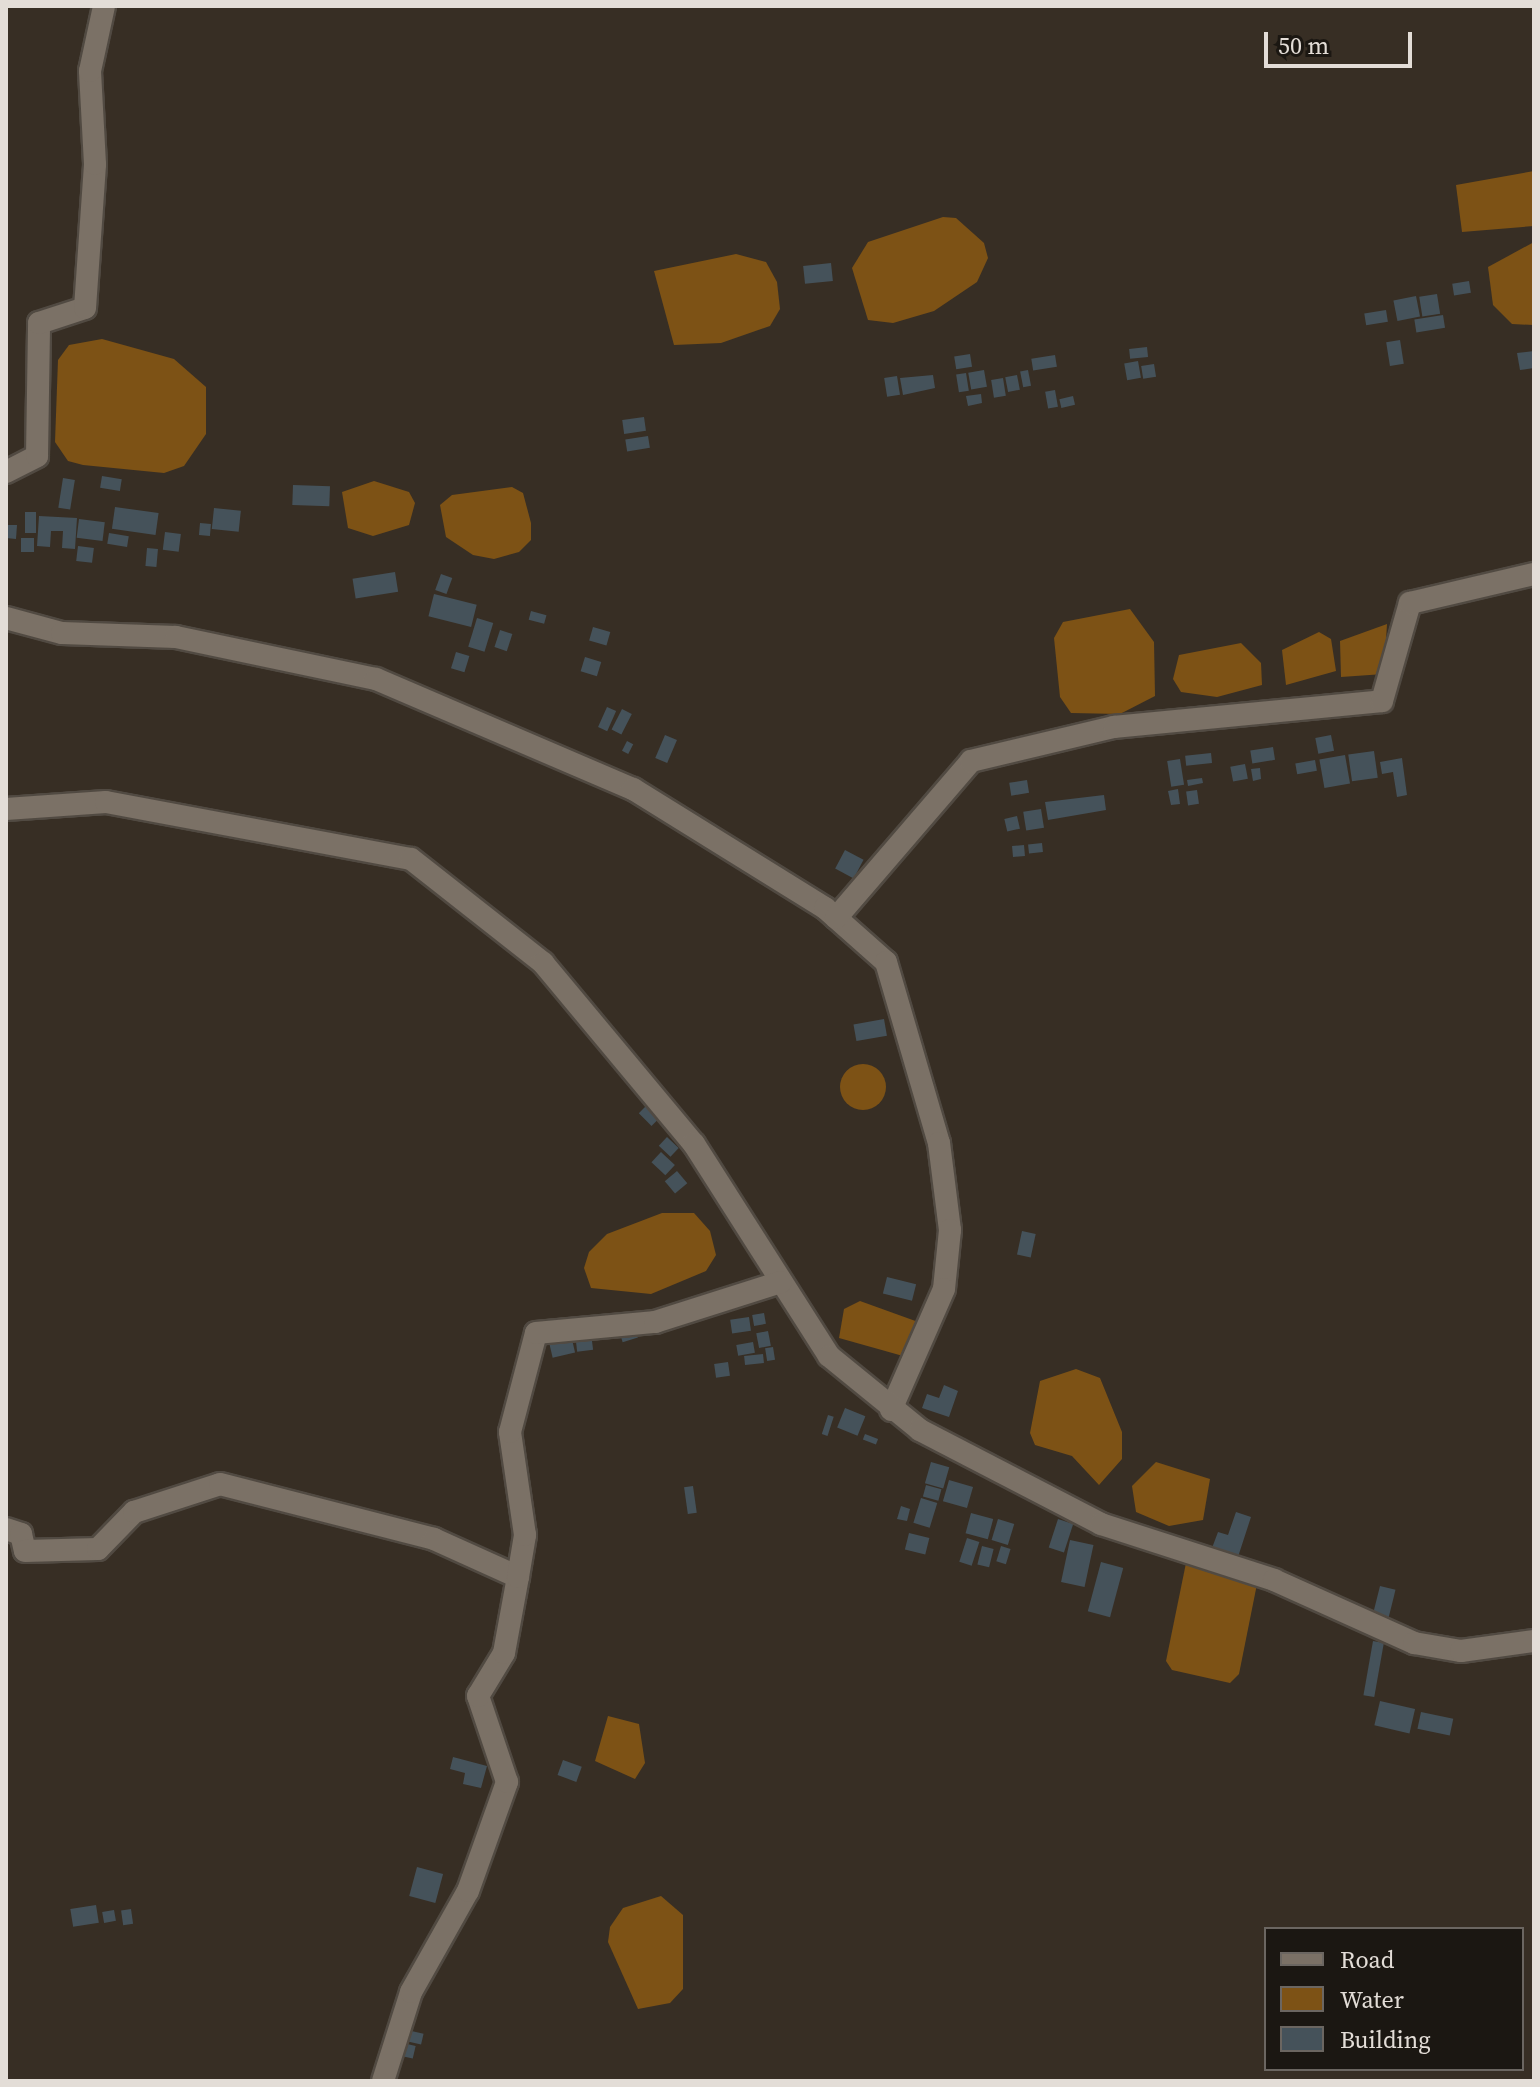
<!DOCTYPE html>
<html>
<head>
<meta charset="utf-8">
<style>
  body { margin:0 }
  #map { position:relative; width:1540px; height:2087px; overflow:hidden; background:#372e24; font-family:"Source Serif 4",serif }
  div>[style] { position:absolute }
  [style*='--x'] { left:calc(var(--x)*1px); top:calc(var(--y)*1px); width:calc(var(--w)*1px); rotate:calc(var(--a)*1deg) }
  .water>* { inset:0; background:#7d5215 }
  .round { border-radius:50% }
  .building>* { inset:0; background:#45525a; transform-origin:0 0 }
  .roads { filter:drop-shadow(2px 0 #514a42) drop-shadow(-2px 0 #514a42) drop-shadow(0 2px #514a42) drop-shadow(0 -2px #514a42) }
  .street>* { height:22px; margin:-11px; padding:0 11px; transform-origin:11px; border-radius:11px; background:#7b7166 }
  span { translate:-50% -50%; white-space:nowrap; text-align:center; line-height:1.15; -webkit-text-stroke:7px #1b1712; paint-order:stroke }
  .frame { position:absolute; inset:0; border:8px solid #e3ddd7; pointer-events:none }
  .legend { position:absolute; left:1264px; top:1927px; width:260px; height:144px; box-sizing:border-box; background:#1b1712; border:2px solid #6b6661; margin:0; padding:10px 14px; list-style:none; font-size:24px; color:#e3ddd7 }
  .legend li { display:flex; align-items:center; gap:16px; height:40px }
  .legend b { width:40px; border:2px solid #6b6661 }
  .scale { position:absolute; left:1264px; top:32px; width:148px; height:36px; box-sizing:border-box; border:4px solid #e3ddd7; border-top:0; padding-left:10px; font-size:24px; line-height:28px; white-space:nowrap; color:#e3ddd7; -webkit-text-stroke:6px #1b1712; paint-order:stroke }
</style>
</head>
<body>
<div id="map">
  <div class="water">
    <i style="clip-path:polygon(1534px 171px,1534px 226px,1462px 232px,1456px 185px)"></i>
    <i style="clip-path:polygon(943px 217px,956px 218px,984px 243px,988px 258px,977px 282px,934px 311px,893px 323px,868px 320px,852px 268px,868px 242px)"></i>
    <i style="clip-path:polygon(1534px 242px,1534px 325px,1512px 324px,1493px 305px,1488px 267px)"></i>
    <i style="clip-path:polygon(736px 254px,766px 262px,777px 282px,780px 309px,770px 326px,721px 343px,674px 345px,654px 271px)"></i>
    <i style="clip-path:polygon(102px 339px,174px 359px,206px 387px,206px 434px,184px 466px,164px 473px,83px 465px,68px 461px,55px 442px,58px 360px,69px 345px)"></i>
    <i style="clip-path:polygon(374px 481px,409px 492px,415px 503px,409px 525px,373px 536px,348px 528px,342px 492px)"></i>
    <i style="clip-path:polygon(512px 487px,523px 493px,531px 523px,531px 540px,519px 552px,494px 559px,473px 555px,446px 537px,440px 505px,452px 495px)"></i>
    <i style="clip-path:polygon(1130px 609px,1154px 642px,1155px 696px,1120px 714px,1071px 713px,1060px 697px,1054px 638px,1063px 622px)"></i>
    <i style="clip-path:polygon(1387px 624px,1384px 674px,1341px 677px,1340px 641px)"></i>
    <i style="clip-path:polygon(1319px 632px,1331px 639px,1336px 671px,1286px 685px,1282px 650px)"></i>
    <i style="clip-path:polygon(1241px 643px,1261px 663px,1262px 685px,1217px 697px,1181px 692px,1173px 679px,1179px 655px)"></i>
    <i class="round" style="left:840px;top:1064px;width:46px;height:46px"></i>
    <i style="clip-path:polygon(662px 1213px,694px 1213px,710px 1231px,716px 1255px,706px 1271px,651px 1294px,591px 1288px,584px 1268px,589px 1252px,607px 1234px)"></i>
    <i style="clip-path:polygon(860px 1301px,921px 1323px,903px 1356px,839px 1338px,844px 1309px)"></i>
    <i style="clip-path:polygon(1076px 1369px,1100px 1378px,1122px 1432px,1122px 1459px,1099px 1485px,1072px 1456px,1035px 1445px,1030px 1433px,1040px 1381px)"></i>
    <i style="clip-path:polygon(1156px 1462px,1210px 1479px,1203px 1520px,1169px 1526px,1136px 1512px,1132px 1486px)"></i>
    <i style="clip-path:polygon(1186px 1563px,1257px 1584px,1239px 1674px,1230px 1683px,1172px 1670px,1166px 1661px)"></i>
    <i style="clip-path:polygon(608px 1716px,639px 1724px,645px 1763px,635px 1779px,595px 1761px)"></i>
    <i style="clip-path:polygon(661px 1896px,683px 1915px,683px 1989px,670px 2003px,638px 2009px,608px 1942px,610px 1927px,623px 1908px)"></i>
  </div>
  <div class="building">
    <i style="left:831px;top:263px;width:18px;height:28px;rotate:84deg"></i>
    <i style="left:1469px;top:281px;width:12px;height:17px;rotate:81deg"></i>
    <i style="left:1437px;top:294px;width:20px;height:18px;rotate:81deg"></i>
    <i style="left:1416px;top:296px;width:21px;height:23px;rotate:79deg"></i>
    <i style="left:1386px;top:310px;width:12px;height:22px;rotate:81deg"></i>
    <i style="left:1443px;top:315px;width:13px;height:29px;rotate:81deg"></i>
    <i style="left:1400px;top:340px;width:24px;height:14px;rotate:81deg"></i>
    <i style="left:1147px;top:347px;width:10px;height:18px;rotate:84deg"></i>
    <i style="clip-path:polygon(1534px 351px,1534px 368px,1520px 370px,1517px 353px)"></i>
    <i style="left:970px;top:354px;width:13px;height:16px;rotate:81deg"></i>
    <i style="left:1055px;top:355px;width:12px;height:24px;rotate:81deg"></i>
    <i style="left:1138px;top:361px;width:17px;height:14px;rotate:80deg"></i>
    <i style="left:1154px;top:364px;width:13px;height:13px;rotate:81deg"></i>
    <i style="left:984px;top:370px;width:17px;height:16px;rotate:80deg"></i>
    <i style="left:1028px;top:370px;width:16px;height:8px;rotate:79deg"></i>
    <i style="left:966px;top:373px;width:18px;height:10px;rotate:81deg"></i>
    <i style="clip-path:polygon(933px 375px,935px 388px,903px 395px,900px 378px)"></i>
    <i style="left:1017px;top:375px;width:15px;height:12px;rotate:79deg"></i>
    <i style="left:897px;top:376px;width:19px;height:13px;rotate:81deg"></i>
    <i style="left:1003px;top:378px;width:18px;height:12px;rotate:81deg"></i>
    <i style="left:1055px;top:390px;width:17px;height:10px;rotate:80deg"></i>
    <i style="clip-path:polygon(981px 394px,982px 403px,968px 406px,966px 396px)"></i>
    <i style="left:1073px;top:396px;width:9px;height:14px;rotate:77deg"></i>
    <i style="left:644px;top:417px;width:14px;height:22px;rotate:82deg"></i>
    <i style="left:648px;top:436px;width:12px;height:23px;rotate:81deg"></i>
    <i style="left:102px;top:476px;width:20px;height:12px;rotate:9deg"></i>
    <i style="left:63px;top:478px;width:12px;height:30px;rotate:9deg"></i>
    <i style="left:293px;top:485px;width:37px;height:20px;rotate:2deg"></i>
    <i style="left:115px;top:507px;width:44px;height:22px;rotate:8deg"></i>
    <i style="left:214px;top:508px;width:27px;height:21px;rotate:6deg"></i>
    <i style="left:25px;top:512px;width:11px;height:21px"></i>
    <i style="clip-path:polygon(39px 516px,77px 518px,75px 549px,62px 548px,63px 531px,51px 531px,50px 547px,37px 546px)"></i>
    <i style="left:79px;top:519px;width:26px;height:19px;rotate:7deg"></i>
    <i style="left:200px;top:523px;width:11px;height:12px;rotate:5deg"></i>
    <i style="clip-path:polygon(6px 525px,17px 525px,16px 539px,6px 538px)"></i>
    <i style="left:165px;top:532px;width:16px;height:18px;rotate:7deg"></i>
    <i style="left:109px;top:533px;width:20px;height:11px;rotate:9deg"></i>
    <i style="left:21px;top:538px;width:13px;height:14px"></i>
    <i style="left:78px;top:546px;width:16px;height:15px;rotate:7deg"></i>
    <i style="left:147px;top:548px;width:11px;height:18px;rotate:5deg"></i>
    <i style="left:395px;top:572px;width:20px;height:43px;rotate:81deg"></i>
    <i style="left:441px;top:574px;width:12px;height:17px;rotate:20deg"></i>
    <i style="left:434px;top:594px;width:44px;height:23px;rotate:14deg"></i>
    <i style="left:531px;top:611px;width:16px;height:9px;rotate:15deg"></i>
    <i style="left:477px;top:618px;width:17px;height:30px;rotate:17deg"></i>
    <i style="left:593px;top:627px;width:18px;height:14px;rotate:16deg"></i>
    <i style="left:500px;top:630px;width:13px;height:18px;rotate:18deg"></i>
    <i style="left:456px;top:652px;width:14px;height:17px;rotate:17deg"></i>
    <i style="left:585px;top:657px;width:17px;height:15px;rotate:17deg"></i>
    <i style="left:607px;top:707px;width:10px;height:22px;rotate:24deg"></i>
    <i style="left:622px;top:709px;width:11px;height:23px;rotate:27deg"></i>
    <i style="left:665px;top:735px;width:13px;height:25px;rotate:23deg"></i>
    <i style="left:1331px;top:735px;width:16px;height:16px;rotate:79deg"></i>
    <i style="left:627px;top:741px;width:7px;height:11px;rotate:27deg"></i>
    <i style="left:1273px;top:747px;width:13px;height:23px;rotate:81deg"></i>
    <i style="left:1374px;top:751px;width:27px;height:26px;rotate:82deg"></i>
    <i style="left:1211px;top:753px;width:10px;height:26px;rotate:84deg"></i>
    <i style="left:1345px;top:755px;width:29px;height:26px;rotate:80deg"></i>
    <i style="clip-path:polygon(1402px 758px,1407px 795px,1397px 797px,1393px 772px,1382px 774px,1380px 762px)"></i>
    <i style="left:1180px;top:759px;width:26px;height:13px;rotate:81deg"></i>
    <i style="left:1315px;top:760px;width:11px;height:20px;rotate:80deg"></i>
    <i style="left:1245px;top:764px;width:15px;height:15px;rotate:79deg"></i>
    <i style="clip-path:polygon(1260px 768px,1261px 779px,1253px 781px,1251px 769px)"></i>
    <i style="clip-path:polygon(1202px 778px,1203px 783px,1188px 786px,1187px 780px)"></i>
    <i style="left:1027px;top:780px;width:13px;height:18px;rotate:81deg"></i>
    <i style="clip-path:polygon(1178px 789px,1180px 804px,1171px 805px,1168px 791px)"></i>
    <i style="left:1197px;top:790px;width:14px;height:11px;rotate:82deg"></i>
    <i style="clip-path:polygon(1104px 795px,1106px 810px,1048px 820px,1045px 802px)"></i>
    <i style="left:1041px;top:809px;width:19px;height:18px;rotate:81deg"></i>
    <i style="left:1017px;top:816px;width:13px;height:13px;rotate:77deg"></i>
    <i style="left:1042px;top:843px;width:9px;height:14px;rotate:84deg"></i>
    <i style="left:1024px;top:845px;width:11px;height:12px;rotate:85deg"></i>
    <i style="left:845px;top:850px;width:21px;height:21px;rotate:28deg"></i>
    <i style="left:884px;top:1019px;width:17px;height:31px;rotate:80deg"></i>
    <i style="left:648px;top:1104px;width:18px;height:13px;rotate:45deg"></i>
    <i style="left:667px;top:1137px;width:16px;height:12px;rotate:43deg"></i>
    <i style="left:661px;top:1152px;width:19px;height:14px;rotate:43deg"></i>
    <i style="left:677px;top:1171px;width:16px;height:16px;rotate:50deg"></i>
    <i style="left:1022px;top:1231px;width:14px;height:24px;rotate:12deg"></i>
    <i style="left:887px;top:1277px;width:30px;height:17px;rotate:14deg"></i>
    <i style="left:764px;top:1313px;width:11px;height:12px;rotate:80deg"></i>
    <i style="left:749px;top:1317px;width:14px;height:19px;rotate:82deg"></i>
    <i style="left:635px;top:1328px;width:10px;height:16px;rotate:73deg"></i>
    <i style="left:768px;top:1331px;width:15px;height:12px;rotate:79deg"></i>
    <i style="left:591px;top:1333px;width:17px;height:16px;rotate:83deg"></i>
    <i style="left:571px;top:1335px;width:18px;height:23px;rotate:77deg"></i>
    <i style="left:753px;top:1342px;width:11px;height:17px;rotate:80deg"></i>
    <i style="left:773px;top:1347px;width:13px;height:8px;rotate:81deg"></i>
    <i style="left:763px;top:1354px;width:9px;height:19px;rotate:84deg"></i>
    <i style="left:728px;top:1362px;width:14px;height:14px;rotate:82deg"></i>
    <i style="clip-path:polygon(944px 1385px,958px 1391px,949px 1417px,922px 1408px,927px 1394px,939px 1398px)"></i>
    <i style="left:845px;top:1408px;width:22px;height:21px;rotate:22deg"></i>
    <i style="left:828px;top:1415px;width:6px;height:20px;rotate:18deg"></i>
    <i style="left:865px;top:1434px;width:14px;height:6px;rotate:21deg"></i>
    <i style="left:931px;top:1462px;width:19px;height:22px;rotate:16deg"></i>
    <i style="left:949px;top:1480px;width:25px;height:22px;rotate:16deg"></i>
    <i style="left:926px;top:1485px;width:16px;height:12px;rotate:15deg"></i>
    <i style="left:693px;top:1486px;width:27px;height:9px;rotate:82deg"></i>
    <i style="left:921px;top:1498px;width:17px;height:26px;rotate:17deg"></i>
    <i style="clip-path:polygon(901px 1506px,910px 1509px,907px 1521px,897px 1519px)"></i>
    <i style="clip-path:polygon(1236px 1512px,1251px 1517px,1238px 1557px,1212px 1548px,1218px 1532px,1228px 1535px)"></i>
    <i style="left:971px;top:1513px;width:23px;height:21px;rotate:15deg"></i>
    <i style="left:998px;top:1519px;width:17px;height:22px;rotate:17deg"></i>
    <i style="left:1058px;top:1519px;width:16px;height:30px;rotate:18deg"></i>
    <i style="left:909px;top:1533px;width:21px;height:17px;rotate:14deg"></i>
    <i style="left:967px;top:1538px;width:13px;height:25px;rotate:18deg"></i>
    <i style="left:1070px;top:1540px;width:24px;height:43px;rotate:12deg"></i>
    <i style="left:982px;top:1546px;width:12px;height:19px;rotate:14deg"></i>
    <i style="left:1001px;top:1546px;width:10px;height:16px;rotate:17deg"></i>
    <i style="left:1101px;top:1562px;width:23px;height:51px;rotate:15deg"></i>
    <i style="left:1380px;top:1586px;width:16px;height:29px;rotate:14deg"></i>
    <i style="left:1373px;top:1641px;width:11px;height:55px;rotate:10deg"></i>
    <i style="left:1380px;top:1701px;width:36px;height:25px;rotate:13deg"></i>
    <i style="left:1421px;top:1712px;width:33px;height:17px;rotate:12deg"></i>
    <i style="clip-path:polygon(453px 1757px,487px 1766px,481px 1788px,463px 1784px,465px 1773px,450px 1769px)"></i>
    <i style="left:563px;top:1760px;width:20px;height:16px;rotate:20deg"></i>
    <i style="left:417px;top:1867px;width:27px;height:30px;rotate:15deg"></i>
    <i style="left:96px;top:1905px;width:18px;height:26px;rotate:81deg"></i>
    <i style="left:131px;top:1909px;width:15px;height:10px;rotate:82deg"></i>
    <i style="left:114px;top:1910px;width:11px;height:12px;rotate:80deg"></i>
    <i style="left:407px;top:2030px;width:17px;height:11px;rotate:13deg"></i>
    <i style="left:403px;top:2043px;width:13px;height:13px;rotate:13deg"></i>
  </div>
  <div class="roads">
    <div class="street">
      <i style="--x:6;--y:472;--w:35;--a:-27"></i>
      <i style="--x:37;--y:456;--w:133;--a:-89.1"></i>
      <i style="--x:39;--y:323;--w:48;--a:-18.1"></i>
      <i style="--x:85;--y:308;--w:144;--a:-86"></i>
      <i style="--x:95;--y:164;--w:93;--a:-93.1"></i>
      <i style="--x:90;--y:71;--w:66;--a:-77.8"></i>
      <i style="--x:6;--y:618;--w:58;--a:15"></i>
      <i style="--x:62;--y:633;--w:114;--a:2"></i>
      <i style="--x:176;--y:637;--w:204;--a:11.9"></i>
      <i style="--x:376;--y:679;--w:280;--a:23.2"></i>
      <i style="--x:633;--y:789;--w:226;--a:31.8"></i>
      <i style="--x:825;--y:908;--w:81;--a:41.5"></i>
      <i style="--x:886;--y:962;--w:189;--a:73.7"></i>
      <i style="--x:939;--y:1143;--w:88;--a:82.8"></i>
      <i style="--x:950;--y:1230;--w:59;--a:95.8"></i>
      <i style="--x:944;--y:1289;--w:132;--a:113.7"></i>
      <i style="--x:6;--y:809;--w:100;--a:-4"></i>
      <i style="--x:106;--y:802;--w:310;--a:10.6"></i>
      <i style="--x:411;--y:859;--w:168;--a:38.2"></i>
      <i style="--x:543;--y:963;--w:236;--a:50.2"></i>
      <i style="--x:694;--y:1144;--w:251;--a:57.5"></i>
      <i style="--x:829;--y:1356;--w:117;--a:39.1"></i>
      <i style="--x:920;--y:1430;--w:204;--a:27.4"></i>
      <i style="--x:1101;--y:1524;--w:182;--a:17.9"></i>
      <i style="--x:1274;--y:1580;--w:154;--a:24.2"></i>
      <i style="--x:1414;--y:1643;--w:48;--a:9.7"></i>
      <i style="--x:1461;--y:1651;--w:74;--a:-7.8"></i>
      <i style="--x:836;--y:918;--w:207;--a:-49.3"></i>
      <i style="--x:971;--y:761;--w:147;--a:-13.4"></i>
      <i style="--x:1114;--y:727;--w:269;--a:-5.5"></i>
      <i style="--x:1382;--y:701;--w:102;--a:-74.1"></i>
      <i style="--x:1410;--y:603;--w:127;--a:-13.2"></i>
      <i style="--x:6;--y:1529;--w:16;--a:18"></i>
      <i style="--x:21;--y:1534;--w:17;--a:77"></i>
      <i style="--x:25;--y:1551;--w:73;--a:-1.6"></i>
      <i style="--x:98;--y:1549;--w:52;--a:-45.8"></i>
      <i style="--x:134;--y:1512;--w:90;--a:-18"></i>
      <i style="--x:220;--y:1484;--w:221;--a:14.4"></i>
      <i style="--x:434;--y:1539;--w:92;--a:24.3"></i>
      <i style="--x:383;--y:2081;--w:93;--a:-72.5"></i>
      <i style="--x:411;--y:1992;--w:116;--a:-60.6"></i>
      <i style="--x:468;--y:1891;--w:116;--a:-70.3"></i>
      <i style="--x:507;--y:1782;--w:91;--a:-108.6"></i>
      <i style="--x:478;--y:1696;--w:50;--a:-58.8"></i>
      <i style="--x:504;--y:1653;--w:77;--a:-79.6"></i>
      <i style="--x:518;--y:1577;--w:43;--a:-80.5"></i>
      <i style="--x:525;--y:1535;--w:104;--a:-98.3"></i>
      <i style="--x:510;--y:1432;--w:102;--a:-75.3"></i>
      <i style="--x:536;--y:1333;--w:120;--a:-5.3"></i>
      <i style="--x:655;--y:1322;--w:132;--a:-17.6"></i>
    </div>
  </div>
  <div class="frame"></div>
  <ul class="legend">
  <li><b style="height:10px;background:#7b7166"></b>Road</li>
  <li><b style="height:22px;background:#7d5215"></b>Water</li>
  <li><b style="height:22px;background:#45525a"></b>Building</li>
  </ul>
  <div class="scale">50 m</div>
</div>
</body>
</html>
